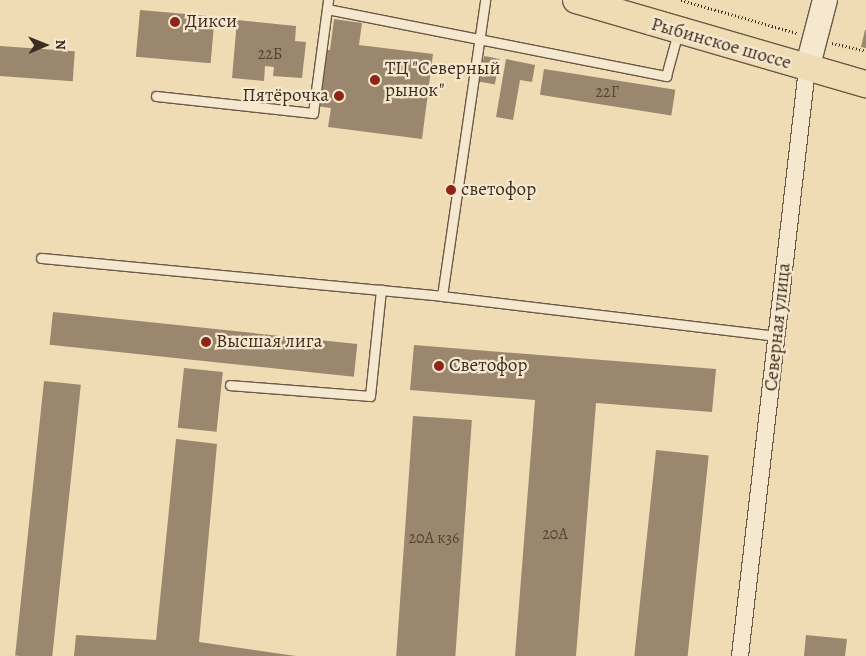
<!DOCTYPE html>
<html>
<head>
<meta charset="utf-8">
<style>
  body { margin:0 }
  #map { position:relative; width:866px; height:656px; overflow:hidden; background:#efdbb4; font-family:Alegreya,serif }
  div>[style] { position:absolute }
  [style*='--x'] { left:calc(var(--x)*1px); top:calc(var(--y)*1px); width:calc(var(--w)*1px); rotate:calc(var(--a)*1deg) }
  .building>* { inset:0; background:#9b876d; transform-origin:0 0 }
  .path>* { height:2.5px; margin-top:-1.25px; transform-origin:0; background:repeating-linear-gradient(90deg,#3f2c21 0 1px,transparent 0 3.5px) }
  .roads { filter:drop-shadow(1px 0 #6b5846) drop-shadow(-1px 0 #6b5846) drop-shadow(0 1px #6b5846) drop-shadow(0 -1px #6b5846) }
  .lane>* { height:9px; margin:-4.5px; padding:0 4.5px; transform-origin:4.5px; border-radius:4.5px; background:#f5e8ce }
  .street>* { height:16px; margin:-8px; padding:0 8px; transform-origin:8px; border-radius:8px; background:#f5e8ce }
  .secondary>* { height:24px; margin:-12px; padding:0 12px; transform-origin:12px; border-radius:12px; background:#f5e8ce }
  .primary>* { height:26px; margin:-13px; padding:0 13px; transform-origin:13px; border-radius:13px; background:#efdbb4 }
  .dots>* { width:14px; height:14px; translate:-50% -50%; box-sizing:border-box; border:2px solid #f5e8ce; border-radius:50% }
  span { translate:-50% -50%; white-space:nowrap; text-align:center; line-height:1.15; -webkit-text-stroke:4.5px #f5e8ce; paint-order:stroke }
  .number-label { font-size:16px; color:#564334 }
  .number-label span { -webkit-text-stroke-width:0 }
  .poi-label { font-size:19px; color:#3f2c21 }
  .left { translate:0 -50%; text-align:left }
  .right { translate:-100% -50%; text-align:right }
  .street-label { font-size:19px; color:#3f2c21 }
  .north { position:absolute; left:20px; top:20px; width:50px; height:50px; -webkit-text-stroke:4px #f5e8ce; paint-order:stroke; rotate:89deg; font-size:14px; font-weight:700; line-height:20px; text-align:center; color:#3f2c21 }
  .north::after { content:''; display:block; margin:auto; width:18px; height:22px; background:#3f2c21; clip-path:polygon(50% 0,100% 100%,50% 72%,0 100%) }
</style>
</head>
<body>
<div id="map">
  <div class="building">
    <i style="left:140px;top:10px;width:75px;height:47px;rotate:5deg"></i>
    <i style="clip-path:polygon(334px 19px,362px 23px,359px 45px,433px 54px,422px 139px,328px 127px,331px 108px,316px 106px,324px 50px,330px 50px)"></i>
    <i style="clip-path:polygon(237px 20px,296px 26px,295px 41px,306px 42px,302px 78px,273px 76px,274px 67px,265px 66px,264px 81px,232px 78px)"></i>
    <i style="clip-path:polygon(865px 30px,866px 30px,866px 48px,861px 47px)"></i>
    <i style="left:0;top:46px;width:75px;height:30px;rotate:4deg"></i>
    <i style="left:484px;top:56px;width:16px;height:26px;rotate:11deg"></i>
    <i style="clip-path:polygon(506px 59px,535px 65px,532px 82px,520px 80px,513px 120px,496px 117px)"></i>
    <i style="left:544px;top:69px;width:133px;height:26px;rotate:9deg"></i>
    <i style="left:53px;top:312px;width:306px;height:33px;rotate:6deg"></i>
    <i style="clip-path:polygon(414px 345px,716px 369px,712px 412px,596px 403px,576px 656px,515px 656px,535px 400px,410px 390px)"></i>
    <i style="left:184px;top:368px;width:39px;height:60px;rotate:6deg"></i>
    <i style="left:44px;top:381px;width:37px;height:276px;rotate:6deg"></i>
    <i style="left:413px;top:416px;width:59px;height:241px;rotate:4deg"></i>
    <i style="clip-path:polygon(176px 439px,217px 444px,199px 642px,296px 656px,74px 656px,76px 635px,156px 640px)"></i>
    <i style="left:656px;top:450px;width:53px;height:207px;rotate:6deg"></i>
    <i style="clip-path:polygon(806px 635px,847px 639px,845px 656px,804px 656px)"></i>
  </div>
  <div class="path">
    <i style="--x:681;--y:0;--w:121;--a:15.9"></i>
    <i style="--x:832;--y:43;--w:35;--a:13"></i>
  </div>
  <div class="roads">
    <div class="lane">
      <i style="--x:327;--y:9;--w:346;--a:11.2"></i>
      <i style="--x:666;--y:76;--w:46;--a:-74.7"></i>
      <i style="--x:156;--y:96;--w:158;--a:6.2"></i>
      <i style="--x:313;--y:113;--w:114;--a:-82.4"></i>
      <i style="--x:41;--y:258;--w:403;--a:5.4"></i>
      <i style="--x:442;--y:296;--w:337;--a:6.8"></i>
      <i style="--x:442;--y:296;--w:299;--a:-81.7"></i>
      <i style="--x:230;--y:385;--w:140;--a:4.5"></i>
      <i style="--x:370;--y:396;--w:107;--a:-84.1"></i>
    </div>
    <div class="street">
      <i style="--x:740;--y:656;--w:591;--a:-83.49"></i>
    </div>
    <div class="secondary">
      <i style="--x:807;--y:69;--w:71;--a:-75.4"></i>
    </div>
    <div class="primary">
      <i style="--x:576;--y:0;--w:302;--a:16.2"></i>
    </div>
  </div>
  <div class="dots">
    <i style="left:175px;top:22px;background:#8f2418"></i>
    <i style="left:375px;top:80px;background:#8f2418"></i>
    <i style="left:339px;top:96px;background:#8f2418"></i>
    <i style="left:451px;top:190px;background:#8f2418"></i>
    <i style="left:206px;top:342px;background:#8f2418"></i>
    <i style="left:439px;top:366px;background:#8f2418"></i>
  </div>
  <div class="number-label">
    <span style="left:270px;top:54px">22Б</span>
    <span style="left:607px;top:92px">22Г</span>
    <span style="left:555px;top:534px">20А</span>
    <span style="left:434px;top:538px">20А к36</span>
  </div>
  <div class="poi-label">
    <span class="left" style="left:185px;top:22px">Дикси</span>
    <span class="left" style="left:385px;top:80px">ТЦ "Северный<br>рынок"</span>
    <span class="right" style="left:329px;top:96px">Пятёрочка</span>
    <span class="left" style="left:461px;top:190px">светофор</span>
    <span class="left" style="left:216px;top:342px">Высшая лига</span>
    <span class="left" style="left:449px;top:366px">Светофор</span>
  </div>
  <div class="street-label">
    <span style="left:721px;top:44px;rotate:16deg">Рыбинское шоссе</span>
    <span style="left:778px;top:327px;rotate:-84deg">Северная улица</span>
  </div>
  <div class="north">N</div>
</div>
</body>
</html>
